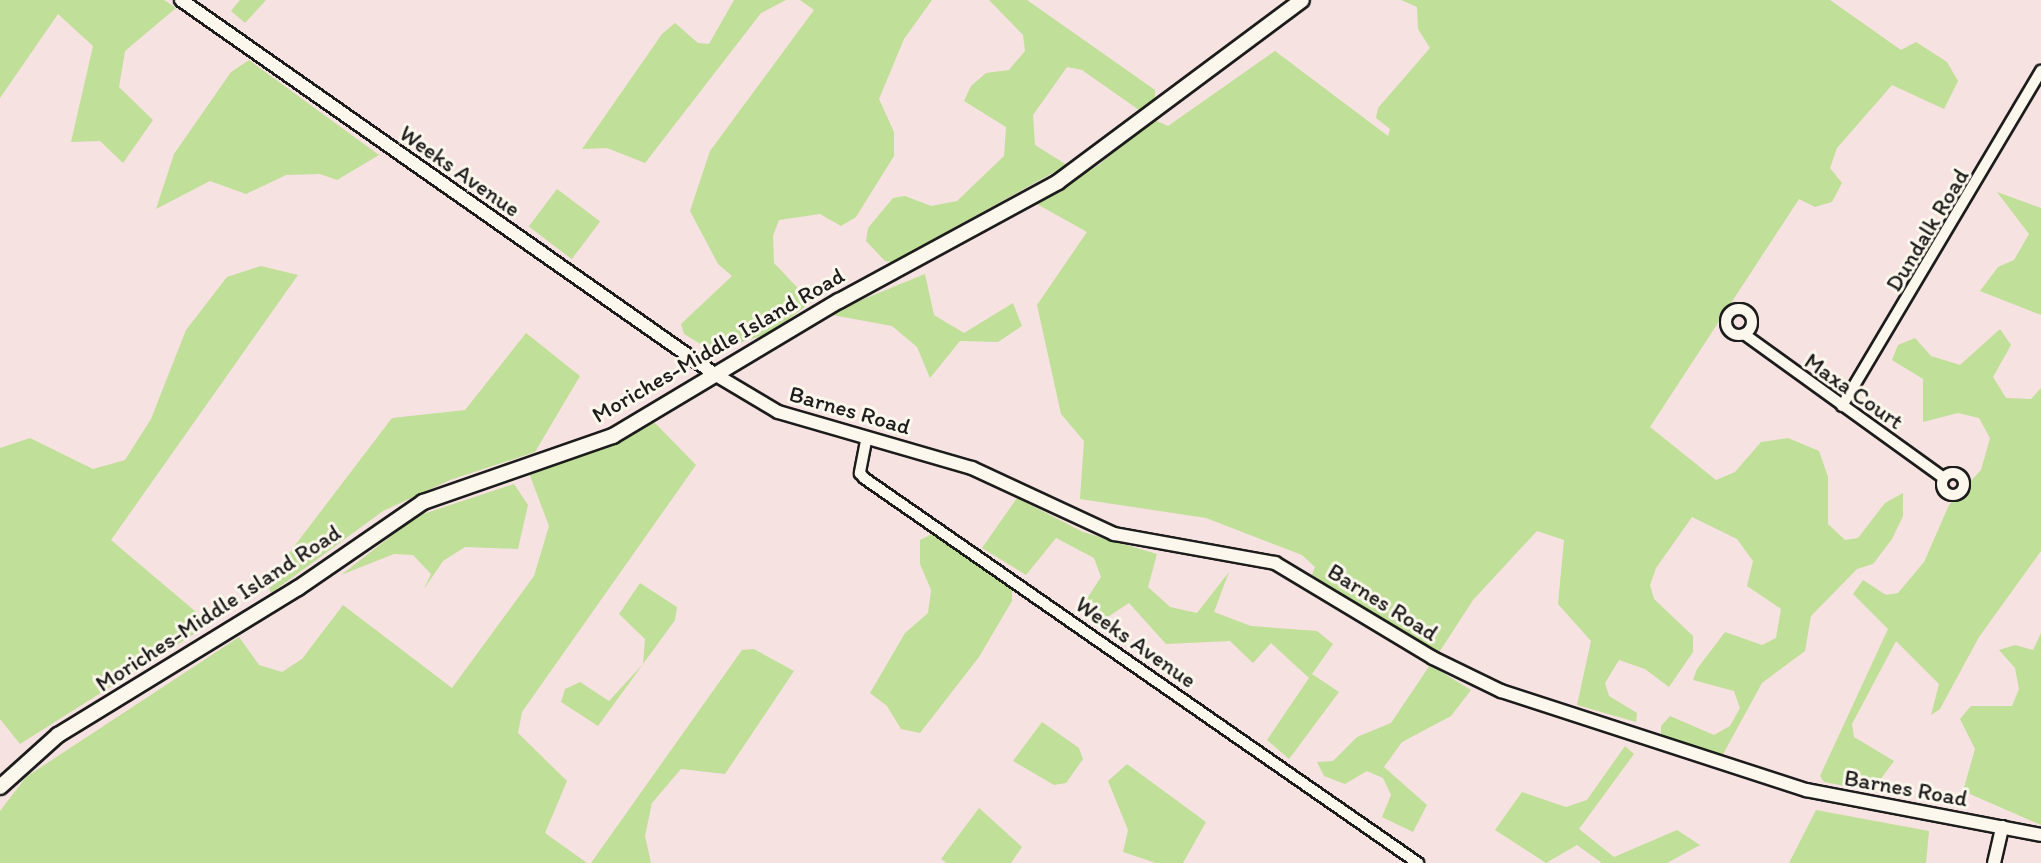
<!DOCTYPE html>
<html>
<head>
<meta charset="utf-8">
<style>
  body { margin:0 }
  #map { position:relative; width:2041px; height:863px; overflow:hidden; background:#f6e2e0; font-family:Itim,sans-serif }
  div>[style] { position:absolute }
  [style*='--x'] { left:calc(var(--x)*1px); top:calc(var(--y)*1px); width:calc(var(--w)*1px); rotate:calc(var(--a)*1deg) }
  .green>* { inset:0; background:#c0df98; transform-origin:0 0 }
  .roads { filter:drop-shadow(2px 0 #1c1c1c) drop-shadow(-2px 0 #1c1c1c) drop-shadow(0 2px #1c1c1c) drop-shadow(0 -2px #1c1c1c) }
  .minor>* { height:10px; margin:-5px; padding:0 5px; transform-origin:5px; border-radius:5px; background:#fbf7ec }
  .minor>.ring { margin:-5px; padding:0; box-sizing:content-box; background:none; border:10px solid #fbf7ec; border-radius:50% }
  .tertiary>* { height:12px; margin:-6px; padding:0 6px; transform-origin:6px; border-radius:6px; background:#fbf7ec }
  .secondary>* { height:14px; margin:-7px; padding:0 7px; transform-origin:7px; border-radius:7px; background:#fbf7ec }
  span { translate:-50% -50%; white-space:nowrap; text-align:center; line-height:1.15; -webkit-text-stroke:6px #fbf7ec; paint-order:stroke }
  .street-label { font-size:23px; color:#1c1c1c }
</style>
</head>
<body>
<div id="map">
  <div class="green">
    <i style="clip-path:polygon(0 0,164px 0,176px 8px,125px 51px,119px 87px,153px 120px,123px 163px,100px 141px,71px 142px,93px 46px,58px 14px,0 98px)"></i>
    <i style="clip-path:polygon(240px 0,266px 0,245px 23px,231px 11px)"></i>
    <i style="clip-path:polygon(734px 0,786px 0,761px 13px,645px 163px,607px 148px,582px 149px,662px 34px,675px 23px,698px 43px,709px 44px)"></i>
    <i style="clip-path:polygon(800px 0,932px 0,904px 39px,879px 99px,894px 132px,894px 156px,856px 217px,841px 226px,820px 214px,779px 220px,773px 236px,774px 263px,811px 302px,771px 333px,712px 351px,684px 334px,681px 324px,732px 276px,718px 264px,690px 211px,710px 151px,814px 10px)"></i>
    <i style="clip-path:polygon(989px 0,1027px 0,1155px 90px,1155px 98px,1139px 110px,1082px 70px,1067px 67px,1033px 115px,1035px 145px,1067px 165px,892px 262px,885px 261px,866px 241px,868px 228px,893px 198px,905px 196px,931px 206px,957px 201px,1004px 156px,1006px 127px,964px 101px,971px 86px,986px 73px,1009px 70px,1025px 51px,1023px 35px)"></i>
    <i style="clip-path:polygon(1401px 0,1830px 0,1901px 50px,1916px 42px,1947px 62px,1958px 81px,1944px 109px,1892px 85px,1837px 148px,1830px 168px,1842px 183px,1832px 202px,1815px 207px,1799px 199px,1650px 427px,1716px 480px,1735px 472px,1761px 442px,1788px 438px,1819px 451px,1828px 477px,1828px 524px,1845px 540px,1858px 538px,1885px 503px,1903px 493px,1903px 516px,1892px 539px,1873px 564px,1857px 569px,1811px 616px,1805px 651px,1762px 683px,1722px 756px,1661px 736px,1661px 726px,1670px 716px,1714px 735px,1730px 726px,1740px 708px,1734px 691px,1693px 680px,1697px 669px,1725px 632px,1762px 645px,1776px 638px,1781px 609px,1747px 586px,1753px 561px,1737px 539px,1692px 517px,1656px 568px,1650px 585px,1654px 599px,1693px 636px,1693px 652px,1669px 687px,1645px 669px,1619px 660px,1605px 683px,1609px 696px,1637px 713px,1636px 722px,1577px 705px,1591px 641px,1558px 604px,1564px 540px,1537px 531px,1473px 600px,1438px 654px,1312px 575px,1315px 567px,1302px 555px,1206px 518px,1080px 499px,1084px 441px,1061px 414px,1037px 305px,1087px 232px,1035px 203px,1100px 164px,1152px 119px,1168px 126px,1275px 51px,1388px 136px,1390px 129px,1376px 118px,1378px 108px,1430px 48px,1418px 29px,1417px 7px)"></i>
    <i style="clip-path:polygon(249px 60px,379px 155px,337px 180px,320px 174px,286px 175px,246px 194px,210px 181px,156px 209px,174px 154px,231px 72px)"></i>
    <i style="left:557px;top:189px;width:54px;height:47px;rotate:37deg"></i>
    <i style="clip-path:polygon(1997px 192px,2041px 208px,2041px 315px,1980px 291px,1998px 267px,2014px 260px,2029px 234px)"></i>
    <i style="clip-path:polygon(261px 266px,298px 275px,111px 540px,202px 617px,194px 634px,20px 744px,0 719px,0 448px,30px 438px,93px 469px,125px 460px,151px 419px,186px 330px,227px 277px)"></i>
    <i style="clip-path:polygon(925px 274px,934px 315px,964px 333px,1013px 303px,1022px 326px,998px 342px,960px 341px,930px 378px,917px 347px,892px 326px,827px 314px)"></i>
    <i style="clip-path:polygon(2000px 329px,2011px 345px,1993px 377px,2006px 398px,2031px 399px,2041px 388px,2041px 551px,1979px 637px,1940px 709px,1931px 715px,1939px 684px,1896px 641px,1852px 724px,1854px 737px,1894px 761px,1872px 791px,1824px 782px,1820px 776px,1888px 629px,1853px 594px,1863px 580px,1886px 595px,1898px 593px,1924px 562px,1949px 505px,1981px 470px,1990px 438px,1979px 418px,1958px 413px,1923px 422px,1923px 379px,1892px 360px,1898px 345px,1915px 338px,1931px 356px,1960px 365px)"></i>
    <i style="clip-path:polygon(526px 333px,580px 376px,535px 452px,450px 480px,383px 511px,271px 593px,267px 582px,392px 418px,465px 410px)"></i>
    <i style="clip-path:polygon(654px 422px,696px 465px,522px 712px,518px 733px,567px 781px,545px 833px,587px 863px,0 863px,0 811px,26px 777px,239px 637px,259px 665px,282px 672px,302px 659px,343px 605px,452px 688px,534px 576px,549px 526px,529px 473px)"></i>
    <i style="clip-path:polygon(514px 484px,528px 505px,518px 549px,465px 547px,443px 561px,424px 589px,431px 574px,413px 555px,394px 554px,341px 575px,417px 516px)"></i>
    <i style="clip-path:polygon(1017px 498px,1083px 532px,1157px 554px,1148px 587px,1170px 607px,1197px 613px,1229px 572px,1214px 612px,1251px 626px,1317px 631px,1333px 644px,1312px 674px,1339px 692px,1289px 759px,1267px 740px,1309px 678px,1271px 643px,1253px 663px,1230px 641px,1166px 644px,1129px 603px,1100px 622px,1079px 611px,1101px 577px,1094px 558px,1056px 538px,1026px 575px,982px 548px)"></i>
    <i style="clip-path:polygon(932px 534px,1012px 590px,1012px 601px,979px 657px,920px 733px,901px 729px,887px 706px,870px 693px,905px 633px,928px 613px,931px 590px,920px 564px,920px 540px)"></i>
    <i style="clip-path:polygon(640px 583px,677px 607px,675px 620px,598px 726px,561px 702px,565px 689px,580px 682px,609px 701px,643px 664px,645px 639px,619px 614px)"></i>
    <i style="clip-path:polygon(2041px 633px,2041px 825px,1963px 791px,1975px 749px,1960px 719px,1971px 706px,2012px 706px,2019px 689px,2015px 668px,1999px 650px,2015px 645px,2033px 650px)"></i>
    <i style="clip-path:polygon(754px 649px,794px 671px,725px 774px,681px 769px,652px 803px,645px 836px,651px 863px,591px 863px,742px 650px)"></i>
    <i style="clip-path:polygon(1430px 665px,1471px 690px,1451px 716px,1402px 742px,1384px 767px,1427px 805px,1413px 832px,1382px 817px,1391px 795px,1383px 778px,1367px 771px,1345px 784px,1324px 776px,1317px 762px,1333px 761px,1357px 737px,1391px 723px)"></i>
    <i style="clip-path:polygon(1042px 722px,1079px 748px,1083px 759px,1066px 783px,1054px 785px,1013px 761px)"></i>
    <i style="clip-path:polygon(1625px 746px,1634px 754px,1579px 829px,1614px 857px,1677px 830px,1700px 845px,1667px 863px,1602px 863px,1577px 845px,1546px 863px,1495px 830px,1522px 792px,1566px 807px,1587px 800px)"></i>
    <i style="clip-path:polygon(1127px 764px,1206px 822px,1183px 863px,1156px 863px,1123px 852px,1128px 830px,1108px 781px)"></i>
    <i style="clip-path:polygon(979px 808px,1022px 847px,1011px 863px,947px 863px,941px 859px)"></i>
    <i style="clip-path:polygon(1816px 810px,1929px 831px,1926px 863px,1789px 863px)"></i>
  </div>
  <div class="roads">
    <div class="minor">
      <i class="ring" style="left:1726px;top:309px;width:16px;height:16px"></i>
      <i style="--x:1744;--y:334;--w:246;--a:35.8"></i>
      <i style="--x:1842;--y:406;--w:390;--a:-59.3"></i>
      <i style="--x:866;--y:441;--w:33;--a:101"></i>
      <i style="--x:860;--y:473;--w:6;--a:51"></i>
      <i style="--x:864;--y:478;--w:675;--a:34.8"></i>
      <i class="ring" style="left:1942px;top:473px;width:12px;height:12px"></i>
    </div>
    <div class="tertiary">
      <i style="--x:181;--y:0;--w:653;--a:35.03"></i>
      <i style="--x:716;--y:375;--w:72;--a:30.8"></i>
      <i style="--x:778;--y:412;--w:202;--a:16.1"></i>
      <i style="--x:972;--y:468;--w:157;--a:24.9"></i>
      <i style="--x:1114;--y:534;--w:164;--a:10.2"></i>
      <i style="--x:1275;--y:563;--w:184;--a:31"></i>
      <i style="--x:1433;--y:658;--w:76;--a:25.9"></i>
      <i style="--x:1501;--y:691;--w:321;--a:18"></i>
      <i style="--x:1806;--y:790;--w:239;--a:10.8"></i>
      <i style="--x:1994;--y:863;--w:37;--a:-77"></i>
    </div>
    <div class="secondary">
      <i style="--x:0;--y:787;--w:78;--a:-41.9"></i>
      <i style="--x:58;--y:735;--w:281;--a:-31.5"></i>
      <i style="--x:298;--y:588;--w:152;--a:-34.5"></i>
      <i style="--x:423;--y:502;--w:201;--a:-19.2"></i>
      <i style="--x:613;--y:436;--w:263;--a:-30.9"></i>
      <i style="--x:839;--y:301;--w:249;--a:-28.5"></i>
      <i style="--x:1058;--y:182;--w:304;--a:-36.7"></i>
    </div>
  </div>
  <div class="street-label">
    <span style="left:460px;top:171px;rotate:35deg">Weeks Avenue</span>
    <span style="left:1927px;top:230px;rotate:-59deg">Dundalk Road</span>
    <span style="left:718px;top:345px;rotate:-30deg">Moriches-Middle Island Road</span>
    <span style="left:1854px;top:391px;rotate:35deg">Maxa Court</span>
    <span style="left:850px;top:410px;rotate:16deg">Barnes Road</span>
    <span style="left:1383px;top:602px;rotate:32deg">Barnes Road</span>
    <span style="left:218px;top:608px;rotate:-33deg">Moriches-Middle Island Road</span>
    <span style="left:1136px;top:642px;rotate:35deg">Weeks Avenue</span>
    <span style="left:1906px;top:788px;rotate:10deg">Barnes Road</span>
  </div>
</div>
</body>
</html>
